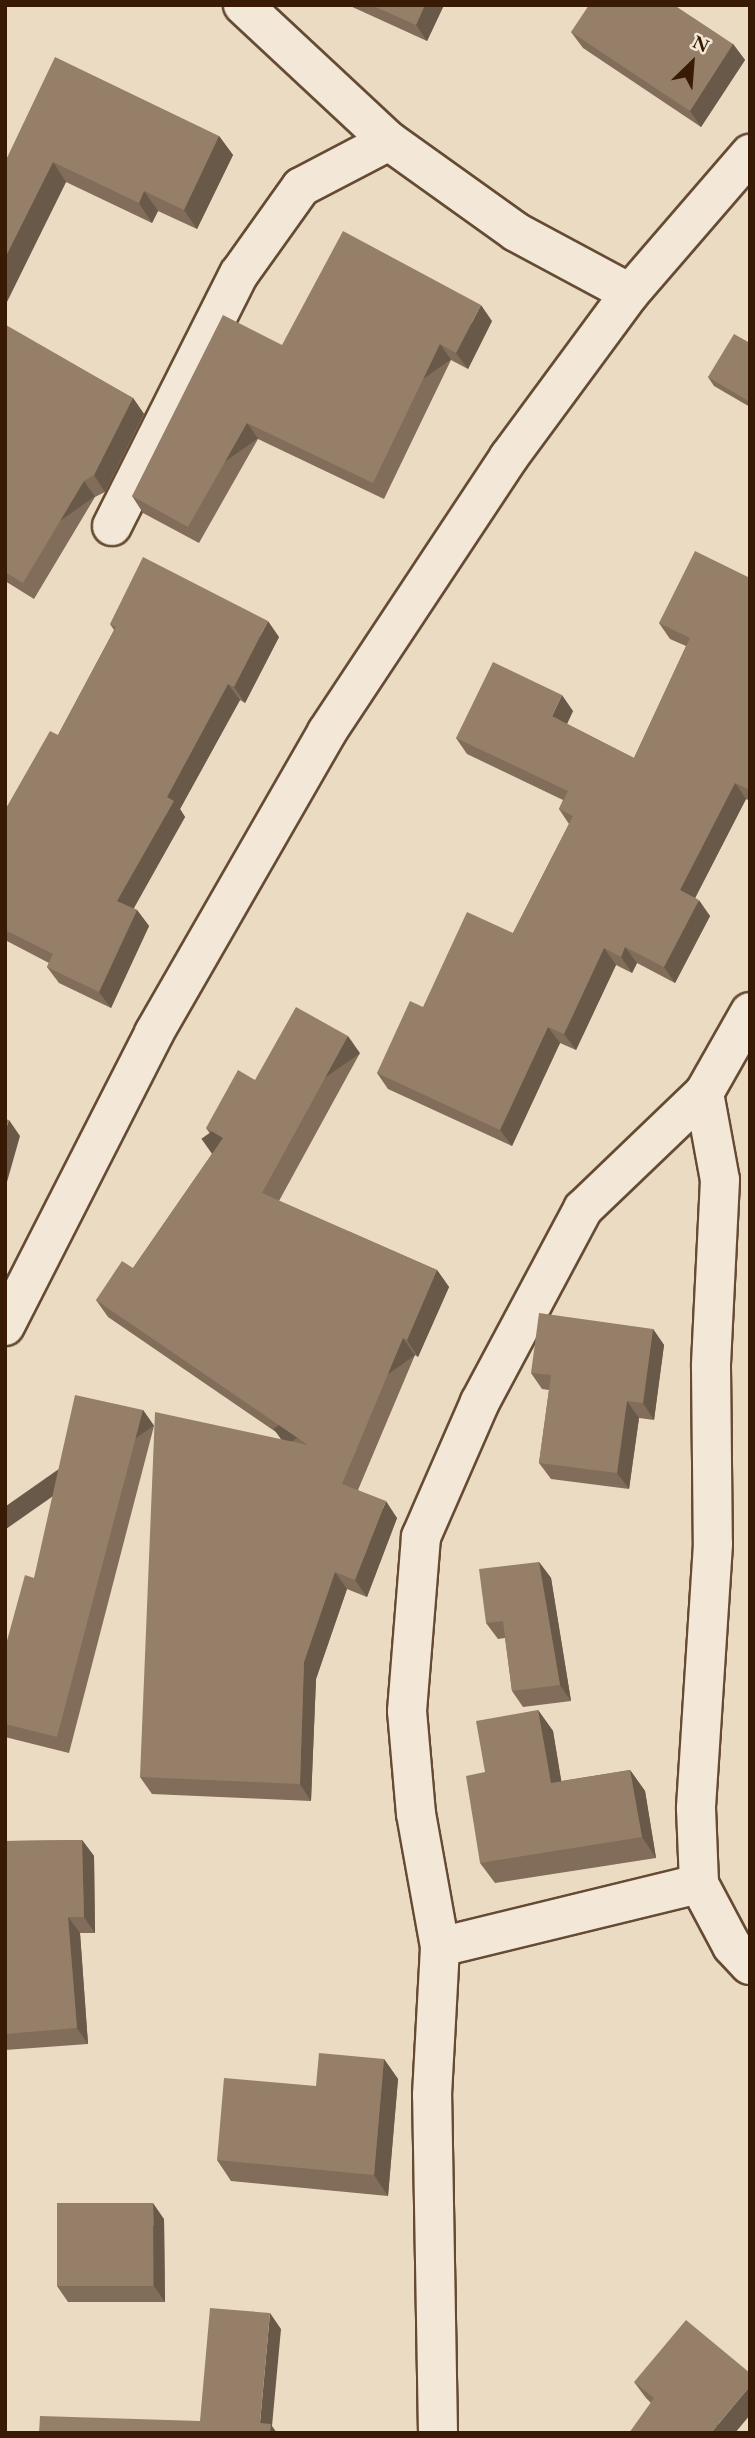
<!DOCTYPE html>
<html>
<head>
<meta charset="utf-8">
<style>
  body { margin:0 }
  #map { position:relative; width:755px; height:2438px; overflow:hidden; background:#ecdbc3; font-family:"EB Garamond",serif }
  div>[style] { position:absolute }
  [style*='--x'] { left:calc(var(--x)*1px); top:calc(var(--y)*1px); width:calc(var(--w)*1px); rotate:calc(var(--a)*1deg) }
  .roads { filter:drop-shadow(2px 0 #664b34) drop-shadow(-2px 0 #664b34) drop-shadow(0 2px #664b34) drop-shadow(0 -2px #664b34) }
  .minor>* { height:38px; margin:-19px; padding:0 19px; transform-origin:19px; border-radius:19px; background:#f3e8d8 }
  .wall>* { inset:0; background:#816d59 }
  .shaded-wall>* { inset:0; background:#695949; transform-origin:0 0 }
  .building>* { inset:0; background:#967f68; transform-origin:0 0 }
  span { translate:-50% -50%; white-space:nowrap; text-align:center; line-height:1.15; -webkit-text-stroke:6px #f3e8d8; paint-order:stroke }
  .frame { position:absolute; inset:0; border:7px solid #391b05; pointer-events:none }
  .north { position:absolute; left:657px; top:28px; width:70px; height:70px; -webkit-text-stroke:5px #f3e8d8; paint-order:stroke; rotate:25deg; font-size:19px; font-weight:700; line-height:28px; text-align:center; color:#391b05 }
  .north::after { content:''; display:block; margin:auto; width:24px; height:32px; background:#391b05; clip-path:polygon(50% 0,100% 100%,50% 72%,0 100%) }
</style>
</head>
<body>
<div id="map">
  <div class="roads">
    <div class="minor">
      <i style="--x:243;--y:5;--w:200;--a:43"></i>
      <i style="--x:112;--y:526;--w:282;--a:-63.3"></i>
      <i style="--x:239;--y:274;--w:107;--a:-54.5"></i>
      <i style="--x:301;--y:187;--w:99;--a:-27.6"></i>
      <i style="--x:389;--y:141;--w:156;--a:35.6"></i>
      <i style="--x:516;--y:232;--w:129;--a:28.2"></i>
      <i style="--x:704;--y:1093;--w:88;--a:79.6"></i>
      <i style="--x:720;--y:1180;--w:187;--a:92.8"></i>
      <i style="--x:711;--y:1367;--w:177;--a:89.4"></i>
      <i style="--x:713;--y:1544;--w:265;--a:93.7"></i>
      <i style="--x:696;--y:1808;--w:76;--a:87.7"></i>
      <i style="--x:699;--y:1884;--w:70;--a:62"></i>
      <i style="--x:732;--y:1946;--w:26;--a:47"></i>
      <i style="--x:5;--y:1326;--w:329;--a:-63"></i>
      <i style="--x:154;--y:1033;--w:347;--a:-60.1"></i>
      <i style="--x:327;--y:732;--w:330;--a:-56.5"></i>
      <i style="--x:509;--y:457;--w:204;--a:-53.6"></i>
      <i style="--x:630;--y:293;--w:184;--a:-49.2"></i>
      <i style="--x:440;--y:1947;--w:267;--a:-13.7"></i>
      <i style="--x:438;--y:2433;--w:338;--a:-91"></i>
      <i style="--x:432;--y:2095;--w:148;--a:-86.9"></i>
      <i style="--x:440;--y:1947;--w:135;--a:-100.2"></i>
      <i style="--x:416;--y:1814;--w:103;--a:-95"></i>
      <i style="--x:407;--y:1711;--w:175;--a:-85.4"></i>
      <i style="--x:421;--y:1537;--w:147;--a:-66.4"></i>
      <i style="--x:480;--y:1402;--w:219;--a:-61.9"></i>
      <i style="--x:583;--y:1209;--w:168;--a:-43.8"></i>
      <i style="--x:704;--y:1093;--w:93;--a:-60.4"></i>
    </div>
  </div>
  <div class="wall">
    <i style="clip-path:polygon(348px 5px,444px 5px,427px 41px)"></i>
    <i style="clip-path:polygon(571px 32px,733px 44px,745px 60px,701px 127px,583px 48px)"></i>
    <i style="clip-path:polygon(219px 136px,233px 155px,197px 229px,158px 211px,152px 223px,66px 182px,5px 304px,5px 162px)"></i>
    <i style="clip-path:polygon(492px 321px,468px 369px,451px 360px,384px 499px,258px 439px,199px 543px,143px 513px,132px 496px,282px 345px)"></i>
    <i style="clip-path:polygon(5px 327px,133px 398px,144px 414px,105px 492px,95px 497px,34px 599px,5px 581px)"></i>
    <i style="clip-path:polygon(750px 343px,750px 407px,714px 386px,708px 377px)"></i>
    <i style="clip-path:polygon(750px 578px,750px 801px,746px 799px,695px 898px,710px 916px,675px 983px,637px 963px,632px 973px,616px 965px,576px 1050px,560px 1043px,512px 1146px,388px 1089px,377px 1073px,423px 1007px,513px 933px,569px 824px,559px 809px,563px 800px,467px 754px,456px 738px,573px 711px,567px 724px,634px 758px,686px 646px,670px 639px,659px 623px)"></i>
    <i style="clip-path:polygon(110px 624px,279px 637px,245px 703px,240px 700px,180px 809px,185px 817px,133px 908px,137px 910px,149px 926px,111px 1008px,59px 983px,47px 967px,49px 963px,5px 940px,5px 810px,58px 735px,114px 630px)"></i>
    <i style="clip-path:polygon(360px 1053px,279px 1201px,437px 1270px,449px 1287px,418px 1357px,415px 1355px,358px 1490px,397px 1518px,367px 1597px,347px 1589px,316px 1679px,311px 1801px,152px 1794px,140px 1777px,289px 1441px,108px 1317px,96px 1300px,133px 1268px,218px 1145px,206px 1128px,255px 1080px)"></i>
    <i style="clip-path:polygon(653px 1329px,664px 1345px,654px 1420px,639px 1418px,629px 1489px,551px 1479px,539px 1463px,549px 1390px,542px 1389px,531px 1373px)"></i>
    <i style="clip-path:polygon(143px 1410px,154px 1426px,69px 1753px,5px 1737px,5px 1648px,34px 1578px)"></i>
    <i style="clip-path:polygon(539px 1562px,551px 1578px,571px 1701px,523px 1707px,512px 1691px,505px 1638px,498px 1639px,486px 1623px)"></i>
    <i style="clip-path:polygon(538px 1710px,553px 1731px,561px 1781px,630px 1770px,645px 1791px,656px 1858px,495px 1883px,480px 1863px,485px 1772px)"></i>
    <i style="clip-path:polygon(82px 1840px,94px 1856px,95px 1933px,80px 1933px,88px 2044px,5px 2050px,5px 1841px)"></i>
    <i style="clip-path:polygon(384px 2059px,398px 2079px,388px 2196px,231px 2181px,217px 2160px,316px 2086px)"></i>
    <i style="clip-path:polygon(164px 2219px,165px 2302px,68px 2302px,57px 2286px)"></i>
    <i style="clip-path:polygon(634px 2382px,735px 2433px,651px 2403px,646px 2398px)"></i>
  </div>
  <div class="shaded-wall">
    <i style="clip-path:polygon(425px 5px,444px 5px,427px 41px,416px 25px)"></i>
    <i style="clip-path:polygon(733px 44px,745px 60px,701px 127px,690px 111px)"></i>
    <i style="clip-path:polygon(219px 136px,233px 155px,197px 229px,184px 210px)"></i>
    <i style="clip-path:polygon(53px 162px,66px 182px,6px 304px,5px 258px)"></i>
    <i style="clip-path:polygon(144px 191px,158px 211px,152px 223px,139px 203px)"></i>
    <i style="clip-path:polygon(481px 305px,492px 321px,468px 369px,456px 353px)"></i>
    <i style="left:440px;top:344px;width:19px;height:154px;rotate:55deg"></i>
    <i style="clip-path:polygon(133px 398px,144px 414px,105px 492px,94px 475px)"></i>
    <i style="left:247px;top:423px;width:19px;height:120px;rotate:55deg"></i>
    <i style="left:84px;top:481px;width:19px;height:119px;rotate:55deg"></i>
    <i style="clip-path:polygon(268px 621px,279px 637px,245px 703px,234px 687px)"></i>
    <i style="clip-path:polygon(228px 684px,240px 700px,180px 809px,185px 817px,129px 917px,117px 901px,167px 797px)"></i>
    <i style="clip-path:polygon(562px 695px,573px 711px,563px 732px,552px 716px)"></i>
    <i style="clip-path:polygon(735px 783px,746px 799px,691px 906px,680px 890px)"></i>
    <i style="clip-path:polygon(699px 900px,710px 916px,675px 983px,664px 967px)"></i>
    <i style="clip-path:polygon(137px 910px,149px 926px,111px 1008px,99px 992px)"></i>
    <i style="clip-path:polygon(625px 947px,637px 963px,632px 973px,621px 957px)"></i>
    <i style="clip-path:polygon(604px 948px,616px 965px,576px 1050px,564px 1034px)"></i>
    <i style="clip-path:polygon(548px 1027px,560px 1043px,512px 1146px,500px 1130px)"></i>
    <i style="left:348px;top:1036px;width:21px;height:179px;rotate:55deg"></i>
    <i style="clip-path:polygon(9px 1120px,20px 1136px,5px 1189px,5px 1132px)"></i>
    <i style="clip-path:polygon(437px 1270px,449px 1287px,418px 1357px,407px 1340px)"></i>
    <i style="clip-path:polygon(653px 1329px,664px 1345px,654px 1420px,643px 1403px)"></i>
    <i style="left:403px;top:1338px;width:21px;height:158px;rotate:55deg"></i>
    <i style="clip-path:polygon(627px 1401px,639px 1418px,629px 1489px,617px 1473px)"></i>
    <i style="left:143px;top:1410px;width:19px;height:338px;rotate:55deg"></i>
    <i style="clip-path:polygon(386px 1501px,397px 1518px,367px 1597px,355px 1580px)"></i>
    <i style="clip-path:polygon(539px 1562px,551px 1578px,571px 1701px,560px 1685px)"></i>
    <i style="clip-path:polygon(335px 1572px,347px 1589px,316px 1679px,311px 1801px,300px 1784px,304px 1662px)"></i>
    <i style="clip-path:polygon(538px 1710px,553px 1731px,565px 1803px,551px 1783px)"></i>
    <i style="clip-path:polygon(630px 1770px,645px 1791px,656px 1858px,642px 1837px)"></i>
    <i style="clip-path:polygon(82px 1840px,94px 1856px,95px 1933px,84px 1917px)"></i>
    <i style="clip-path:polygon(68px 1917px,80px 1933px,88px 2044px,77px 2028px)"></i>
    <i style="clip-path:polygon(384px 2059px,398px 2079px,388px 2196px,374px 2175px)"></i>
    <i style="clip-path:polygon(153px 2203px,164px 2219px,165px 2302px,154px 2286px)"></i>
    <i style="clip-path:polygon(270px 2313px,281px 2329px,272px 2426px,277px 2433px,266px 2433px,260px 2423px)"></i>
    <i style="clip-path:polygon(750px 2386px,750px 2415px,735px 2433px,711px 2433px)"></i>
  </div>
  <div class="building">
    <i style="clip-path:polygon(371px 5px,425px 5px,416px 25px)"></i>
    <i style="clip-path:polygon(589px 5px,674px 5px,733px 44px,690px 111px,571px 32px)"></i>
    <i style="clip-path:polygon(55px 57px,219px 136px,184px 210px,144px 191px,139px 203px,53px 162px,5px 258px,5px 162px)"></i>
    <i style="clip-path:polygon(343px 231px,481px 305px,456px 353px,440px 344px,373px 483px,247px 423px,188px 527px,132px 496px,223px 315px,282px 345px)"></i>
    <i style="clip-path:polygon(6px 325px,133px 398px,94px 475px,84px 481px,23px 583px,5px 572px)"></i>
    <i style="clip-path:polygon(734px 334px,750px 343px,750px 402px,708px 377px)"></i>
    <i style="clip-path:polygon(695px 551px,750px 578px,750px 688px,749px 690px,750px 691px,750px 790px,735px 783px,680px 890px,699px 900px,664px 967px,625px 947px,621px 957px,604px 948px,564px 1034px,548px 1027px,500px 1130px,377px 1073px,410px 1001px,423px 1007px,467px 912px,513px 933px,573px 816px,559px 809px,568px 791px,456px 738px,493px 662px,562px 695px,552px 716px,634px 758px,690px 638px,659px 623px)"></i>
    <i style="clip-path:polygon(143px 557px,268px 621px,234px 687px,228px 684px,167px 797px,174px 801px,117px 901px,137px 910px,99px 992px,47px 967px,53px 954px,5px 930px,5px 810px,50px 731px,58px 735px,116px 627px,110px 624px)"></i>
    <i style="clip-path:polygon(296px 1007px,348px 1036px,262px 1193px,437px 1270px,407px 1340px,403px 1338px,342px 1484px,386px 1501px,355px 1580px,335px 1572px,304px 1662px,300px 1784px,140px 1777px,155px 1412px,308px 1445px,96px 1300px,122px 1261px,133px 1268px,223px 1138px,206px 1128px,238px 1070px,255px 1080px)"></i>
    <i style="clip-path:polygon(5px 1119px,9px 1120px,5px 1132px)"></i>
    <i style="clip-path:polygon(539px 1313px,653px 1329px,643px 1403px,627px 1401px,617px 1473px,539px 1463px,551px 1375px,531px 1373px)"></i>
    <i style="clip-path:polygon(75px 1395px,143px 1410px,57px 1737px,5px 1724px,5px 1648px,25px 1575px,34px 1578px)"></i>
    <i style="clip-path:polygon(539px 1562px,560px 1685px,512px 1691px,503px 1621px,486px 1623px,479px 1569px)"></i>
    <i style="clip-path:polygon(538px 1710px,551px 1783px,630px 1770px,642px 1837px,480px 1863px,466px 1776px,485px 1772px,476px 1721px)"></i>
    <i style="clip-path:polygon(82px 1840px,84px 1917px,68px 1917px,77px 2028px,5px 2034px,5px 1841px)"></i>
    <i style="clip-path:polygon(319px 2053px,384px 2059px,374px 2175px,217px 2160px,224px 2078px,316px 2086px)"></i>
    <i style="left:57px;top:2203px;width:96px;height:83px"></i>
    <i style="clip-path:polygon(210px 2308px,270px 2313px,260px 2423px,271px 2424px,270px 2433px,39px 2433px,40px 2416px,200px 2421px)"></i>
    <i style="clip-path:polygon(686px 2320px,750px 2373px,750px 2386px,711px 2433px,629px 2433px,654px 2398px,634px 2382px)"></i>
  </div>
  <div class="frame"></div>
  <div class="north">N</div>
</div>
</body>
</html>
